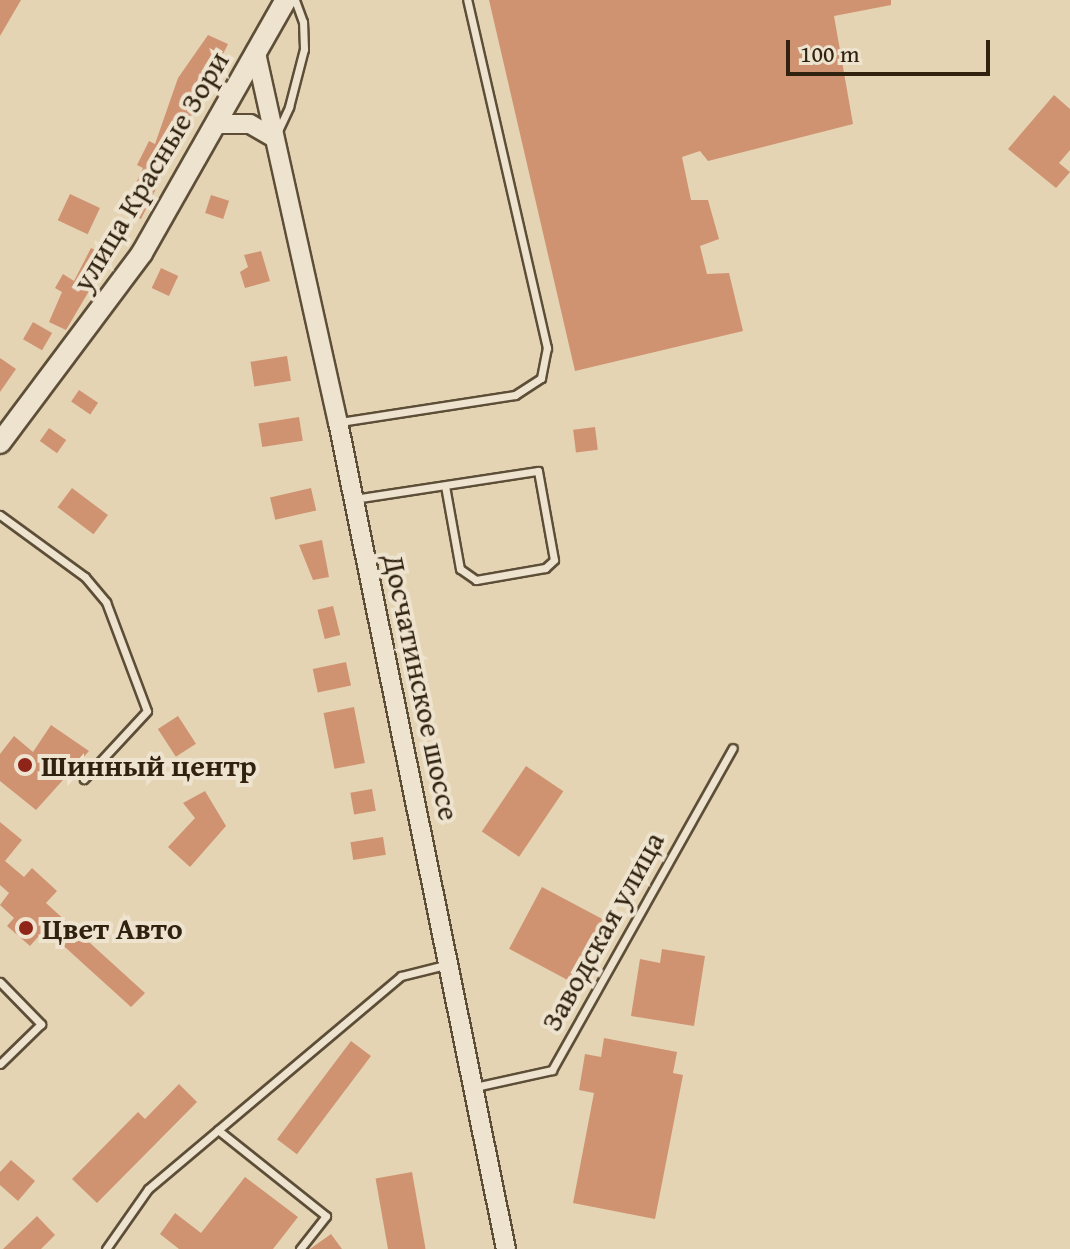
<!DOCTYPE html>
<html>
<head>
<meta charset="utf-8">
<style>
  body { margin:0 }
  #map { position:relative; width:1070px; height:1249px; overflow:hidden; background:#e4d4b3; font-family:"Gentium Book Plus",serif }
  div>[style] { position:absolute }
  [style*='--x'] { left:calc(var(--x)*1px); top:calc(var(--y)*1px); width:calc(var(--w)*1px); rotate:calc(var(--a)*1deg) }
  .building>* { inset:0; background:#cf9372; transform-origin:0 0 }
  .roads { filter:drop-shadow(2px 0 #5d4e38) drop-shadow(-2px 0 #5d4e38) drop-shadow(0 2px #5d4e38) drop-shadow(0 -2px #5d4e38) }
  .service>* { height:7px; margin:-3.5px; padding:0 3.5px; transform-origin:3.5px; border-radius:3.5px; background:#ede3ce }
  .tertiary>* { height:18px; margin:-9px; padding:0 9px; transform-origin:9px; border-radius:9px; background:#ede3ce }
  .secondary>* { height:20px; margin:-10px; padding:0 10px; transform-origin:10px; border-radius:10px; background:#ede3ce }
  .dots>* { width:22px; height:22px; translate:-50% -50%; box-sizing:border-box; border:4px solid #ede3ce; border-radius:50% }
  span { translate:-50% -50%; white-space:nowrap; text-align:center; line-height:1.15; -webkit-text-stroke:8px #ede3ce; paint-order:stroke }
  .street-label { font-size:30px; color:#30220f }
  .poi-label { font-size:30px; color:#30220f; font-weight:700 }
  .left { translate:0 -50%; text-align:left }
  .scale { position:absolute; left:786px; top:40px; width:204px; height:36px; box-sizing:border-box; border:4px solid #30220f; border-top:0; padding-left:10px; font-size:24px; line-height:28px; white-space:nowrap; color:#30220f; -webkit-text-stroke:6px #ede3ce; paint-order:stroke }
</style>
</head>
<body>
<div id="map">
  <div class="building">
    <i style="clip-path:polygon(0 0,21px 0,0 36px)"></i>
    <i style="clip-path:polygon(489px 0,891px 0,891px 5px,834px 16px,853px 124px,708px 161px,700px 151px,682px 157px,691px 200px,708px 200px,719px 239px,700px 246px,707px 274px,729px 273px,743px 331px,575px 371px)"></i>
    <i style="clip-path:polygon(208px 35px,228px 44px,141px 219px,117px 208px,123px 195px,129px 198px,143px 168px,137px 165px,149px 141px,155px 144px,178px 78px)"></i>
    <i style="clip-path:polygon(1054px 95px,1070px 109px,1070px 150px,1059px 163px,1070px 172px,1056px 188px,1008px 149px)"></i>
    <i style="left:70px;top:194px;width:33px;height:29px;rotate:25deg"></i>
    <i style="left:211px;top:195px;width:19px;height:19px;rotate:18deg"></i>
    <i style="clip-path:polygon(91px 248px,109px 257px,66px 330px,49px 322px,62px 292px,55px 288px,63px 274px,74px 281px)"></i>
    <i style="clip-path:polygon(261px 251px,270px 281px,245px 288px,240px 272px,248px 267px,244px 255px)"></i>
    <i style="left:161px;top:268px;width:19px;height:22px;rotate:25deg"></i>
    <i style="left:33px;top:322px;width:22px;height:20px;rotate:30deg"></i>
    <i style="left:287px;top:356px;width:25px;height:37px;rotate:81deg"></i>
    <i style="clip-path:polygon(0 358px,16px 369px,0 392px)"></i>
    <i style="left:79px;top:390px;width:23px;height:14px;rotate:34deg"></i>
    <i style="left:299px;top:417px;width:24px;height:41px;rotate:81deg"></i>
    <i style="left:595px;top:427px;width:23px;height:22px;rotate:83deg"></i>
    <i style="left:49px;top:428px;width:21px;height:16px;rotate:35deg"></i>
    <i style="left:72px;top:488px;width:45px;height:24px;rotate:37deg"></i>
    <i style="left:311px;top:488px;width:23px;height:42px;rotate:77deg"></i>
    <i style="clip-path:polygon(322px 540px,329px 577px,313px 580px,299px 545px)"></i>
    <i style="left:333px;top:606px;width:30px;height:16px;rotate:76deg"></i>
    <i style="left:346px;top:662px;width:24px;height:34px;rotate:78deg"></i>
    <i style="left:354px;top:707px;width:57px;height:31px;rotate:79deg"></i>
    <i style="left:178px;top:716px;width:33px;height:24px;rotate:57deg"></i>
    <i style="clip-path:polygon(51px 725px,89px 751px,36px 810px,0 781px,0 754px,14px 736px,33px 752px)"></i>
    <i style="left:526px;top:766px;width:45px;height:79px;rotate:34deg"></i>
    <i style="left:372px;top:789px;width:22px;height:22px;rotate:80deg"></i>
    <i style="clip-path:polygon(205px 791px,226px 826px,190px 867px,168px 847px,195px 818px,183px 803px)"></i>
    <i style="clip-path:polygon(0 822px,22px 840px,5px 861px,24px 877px,32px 868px,57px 891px,46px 903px,145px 993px,131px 1007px,45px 929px,30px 946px,7px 926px,14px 918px,0 905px,9px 893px,0 885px)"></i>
    <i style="left:383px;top:837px;width:18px;height:33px;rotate:81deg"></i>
    <i style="left:542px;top:887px;width:71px;height:70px;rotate:28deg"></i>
    <i style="clip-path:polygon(662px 949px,705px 956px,694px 1026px,631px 1016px,640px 959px,660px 963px)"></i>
    <i style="clip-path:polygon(604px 1038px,677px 1052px,673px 1073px,683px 1075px,655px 1219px,573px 1203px,594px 1093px,579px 1090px,585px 1054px,601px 1057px)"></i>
    <i style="left:351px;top:1041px;width:25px;height:123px;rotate:37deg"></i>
    <i style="clip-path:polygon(179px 1084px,197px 1102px,97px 1203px,72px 1179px,138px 1112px,145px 1119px)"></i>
    <i style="clip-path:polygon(11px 1160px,35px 1181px,18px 1201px,0 1185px,0 1172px)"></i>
    <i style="left:412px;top:1172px;width:78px;height:37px;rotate:80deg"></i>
    <i style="clip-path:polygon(245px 1177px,298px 1217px,273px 1249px,179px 1249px,160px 1234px,175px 1213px,201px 1233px)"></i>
    <i style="clip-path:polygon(37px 1216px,55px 1235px,41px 1249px,3px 1249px)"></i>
    <i style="clip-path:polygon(331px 1234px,342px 1249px,310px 1249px)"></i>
  </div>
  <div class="roads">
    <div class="service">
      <i style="--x:277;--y:133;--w:29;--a:-65"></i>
      <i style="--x:289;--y:107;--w:60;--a:-75.5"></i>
      <i style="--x:304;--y:49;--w:27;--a:-92"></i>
      <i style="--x:303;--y:22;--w:23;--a:-110"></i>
      <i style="--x:340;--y:422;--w:177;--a:-8.8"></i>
      <i style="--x:515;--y:395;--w:31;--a:-33"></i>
      <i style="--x:541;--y:378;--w:31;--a:-79"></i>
      <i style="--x:547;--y:348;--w:357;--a:-102.9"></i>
      <i style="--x:354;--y:499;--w:186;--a:-8.7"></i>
      <i style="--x:538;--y:471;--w:90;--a:79.8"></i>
      <i style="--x:554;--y:560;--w:12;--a:138"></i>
      <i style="--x:545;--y:568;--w:70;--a:170.1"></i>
      <i style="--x:476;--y:580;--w:19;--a:-145"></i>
      <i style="--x:460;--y:569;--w:84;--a:-100.2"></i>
      <i style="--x:0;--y:515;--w:105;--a:36.1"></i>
      <i style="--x:85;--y:577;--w:33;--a:50"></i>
      <i style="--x:106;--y:602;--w:116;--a:69.4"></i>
      <i style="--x:147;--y:711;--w:93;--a:132.8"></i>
      <i style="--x:0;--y:982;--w:59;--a:45.7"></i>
      <i style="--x:41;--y:1024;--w:57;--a:135.7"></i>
      <i style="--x:475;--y:1087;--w:79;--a:-12.4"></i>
      <i style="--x:552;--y:1070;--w:369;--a:-60.7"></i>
      <i style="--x:106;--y:1249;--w:73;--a:-55"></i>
      <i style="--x:148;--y:1189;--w:92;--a:-40.1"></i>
      <i style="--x:300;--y:1249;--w:42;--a:-51.8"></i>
      <i style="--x:326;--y:1216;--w:138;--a:-141.5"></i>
      <i style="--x:218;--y:1130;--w:239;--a:-40.1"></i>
      <i style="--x:401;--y:976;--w:45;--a:-14"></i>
    </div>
    <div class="tertiary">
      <i style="--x:256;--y:53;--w:378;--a:77.5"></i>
      <i style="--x:338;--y:422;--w:844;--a:78.52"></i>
      <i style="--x:216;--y:124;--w:34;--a:0"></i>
      <i style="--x:250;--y:124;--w:28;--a:30"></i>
    </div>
    <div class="secondary">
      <i style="--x:0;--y:443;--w:237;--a:-53.2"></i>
      <i style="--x:142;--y:253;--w:291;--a:-60.4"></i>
    </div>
  </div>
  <div class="dots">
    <i style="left:25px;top:765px;background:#8f2418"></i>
    <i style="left:26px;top:928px;background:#8f2418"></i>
  </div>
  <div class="street-label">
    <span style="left:150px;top:171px;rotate:-59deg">улица Красные Зори</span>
    <span style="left:422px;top:687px;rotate:78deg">Досчатинское шоссе</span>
    <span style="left:602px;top:931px;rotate:-61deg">Заводская улица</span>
  </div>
  <div class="poi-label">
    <span class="left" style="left:41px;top:765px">Шинный центр</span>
    <span class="left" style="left:42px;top:928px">Цвет Авто</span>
  </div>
  <div class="scale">100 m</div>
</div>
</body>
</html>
